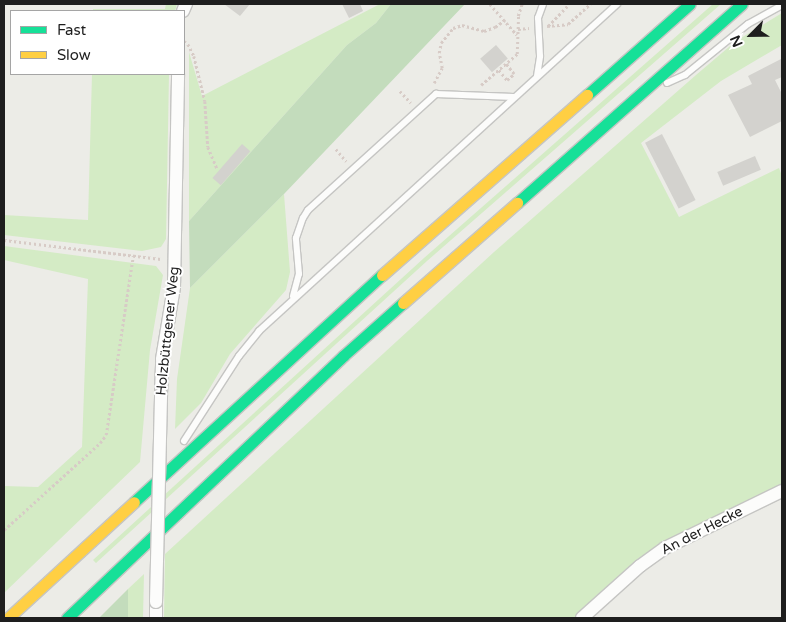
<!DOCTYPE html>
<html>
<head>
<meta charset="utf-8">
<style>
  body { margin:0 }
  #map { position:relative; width:786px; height:622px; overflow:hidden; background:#ecece7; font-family:"Varela Round",sans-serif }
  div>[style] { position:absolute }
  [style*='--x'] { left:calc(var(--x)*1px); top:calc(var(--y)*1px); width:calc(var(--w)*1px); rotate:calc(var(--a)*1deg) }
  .grass>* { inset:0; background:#d4ebc5 }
  .forest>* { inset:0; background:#c3dcbc }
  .building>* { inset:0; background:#d3d2ce; transform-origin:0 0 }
  .path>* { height:2.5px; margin-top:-1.25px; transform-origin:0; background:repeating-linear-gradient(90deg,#d7cbc6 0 2.5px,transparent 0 5px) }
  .roads { filter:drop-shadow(1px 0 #c5c5c3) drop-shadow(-1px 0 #c5c5c3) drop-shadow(0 1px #c5c5c3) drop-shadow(0 -1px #c5c5c3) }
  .lane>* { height:6px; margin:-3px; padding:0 3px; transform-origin:3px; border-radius:3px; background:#fcfcfb }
  .street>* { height:12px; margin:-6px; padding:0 6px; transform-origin:6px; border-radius:6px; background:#fcfcfb }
  .fast>* { height:11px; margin:-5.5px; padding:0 5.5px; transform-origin:5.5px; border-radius:5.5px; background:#16e098 }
  .slow>* { height:11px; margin:-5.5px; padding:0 5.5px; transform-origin:5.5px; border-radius:5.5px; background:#ffcf43 }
  .bridges { filter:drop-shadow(1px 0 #c5c5c3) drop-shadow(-1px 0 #c5c5c3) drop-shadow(0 1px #c5c5c3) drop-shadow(0 -1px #c5c5c3) }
  .street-bridge>* { height:12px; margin:-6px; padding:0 6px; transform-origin:6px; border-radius:6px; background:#fcfcfb }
  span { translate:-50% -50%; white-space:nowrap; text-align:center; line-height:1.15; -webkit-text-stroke:4px #fff; paint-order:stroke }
  .street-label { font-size:14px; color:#1e1e1e }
  .frame { position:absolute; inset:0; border:5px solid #1e1e1e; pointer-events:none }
  .legend { position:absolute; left:10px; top:10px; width:175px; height:65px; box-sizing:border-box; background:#fff; border:1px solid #a5a5a5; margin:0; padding:6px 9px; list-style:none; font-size:15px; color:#1e1e1e }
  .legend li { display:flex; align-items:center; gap:10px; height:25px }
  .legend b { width:25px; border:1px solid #a5a5a5 }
  .north { position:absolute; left:726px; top:10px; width:50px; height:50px; -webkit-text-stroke:4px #fff; paint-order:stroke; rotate:247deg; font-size:14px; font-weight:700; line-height:20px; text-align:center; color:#1e1e1e }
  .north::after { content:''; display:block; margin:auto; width:18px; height:22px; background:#1e1e1e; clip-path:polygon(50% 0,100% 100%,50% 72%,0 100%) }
</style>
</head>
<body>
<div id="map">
  <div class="grass">
    <i style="clip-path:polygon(166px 4px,177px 4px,175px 11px,93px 11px,93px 9px,165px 9px)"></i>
    <i style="clip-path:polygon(380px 4px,391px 4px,376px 23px,347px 45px,189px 221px,189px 52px,202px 96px)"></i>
    <i style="clip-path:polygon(713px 4px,721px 4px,427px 261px,96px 563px,93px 560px,424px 258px)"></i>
    <i style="clip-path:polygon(782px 13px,782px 45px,721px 81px,641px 143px,679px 217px,779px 168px,782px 176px,782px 485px,659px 544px,574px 618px,164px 618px,165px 554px,494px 252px,696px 75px,736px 41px)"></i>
    <i style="clip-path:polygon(92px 74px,169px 74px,166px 239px,161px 247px,142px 251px,4px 235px,4px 215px,88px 220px)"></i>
    <i style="clip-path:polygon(284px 194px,290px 272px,286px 290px,230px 354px,201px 403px,175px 429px,177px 379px,190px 288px)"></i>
    <i style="clip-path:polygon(4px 246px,156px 266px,163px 275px,150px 350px,140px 462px,4px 593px,4px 486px,38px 487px,82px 447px,88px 279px,4px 260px)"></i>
    <i style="clip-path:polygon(144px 574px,143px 618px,128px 618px,128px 589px)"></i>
  </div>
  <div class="forest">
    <i style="clip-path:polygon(391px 4px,465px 4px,284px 194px,190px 288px,189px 221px,347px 45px,376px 23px)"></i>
    <i style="clip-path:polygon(128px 589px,128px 618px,99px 618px)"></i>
  </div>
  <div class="building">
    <i style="clip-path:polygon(224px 4px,250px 4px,240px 16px)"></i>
    <i style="clip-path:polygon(342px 4px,360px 4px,363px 11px,349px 18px)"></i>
    <i style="left:496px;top:45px;width:18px;height:21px;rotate:49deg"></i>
    <i style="clip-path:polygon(781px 59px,782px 77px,775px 80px,782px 94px,782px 121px,750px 137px,728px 95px,752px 84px,748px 76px)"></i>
    <i style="left:662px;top:134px;width:74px;height:19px;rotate:63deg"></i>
    <i style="left:242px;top:144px;width:11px;height:45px;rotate:41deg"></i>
    <i style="left:755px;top:156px;width:15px;height:41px;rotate:67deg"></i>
  </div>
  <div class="path">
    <i style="--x:490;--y:4;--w:41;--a:48.9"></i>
    <i style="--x:547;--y:26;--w:21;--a:-5"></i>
    <i style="--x:568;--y:24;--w:30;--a:-42"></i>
    <i style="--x:548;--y:26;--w:30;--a:-46"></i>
    <i style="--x:518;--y:29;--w:11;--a:-5"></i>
    <i style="--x:184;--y:41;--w:5;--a:37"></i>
    <i style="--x:188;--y:44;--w:13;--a:63"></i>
    <i style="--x:194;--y:56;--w:46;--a:76.3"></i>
    <i style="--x:205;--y:101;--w:46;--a:86.3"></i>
    <i style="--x:208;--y:147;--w:23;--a:67"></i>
    <i style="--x:499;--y:70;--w:13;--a:51"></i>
    <i style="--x:507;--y:80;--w:9;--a:-41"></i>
    <i style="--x:514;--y:74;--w:13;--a:-129"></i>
    <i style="--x:434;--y:83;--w:17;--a:-62"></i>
    <i style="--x:442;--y:68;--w:15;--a:-101"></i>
    <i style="--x:439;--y:53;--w:10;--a:-79"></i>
    <i style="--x:441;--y:43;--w:19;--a:-51"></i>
    <i style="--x:453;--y:28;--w:9;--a:-18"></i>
    <i style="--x:462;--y:25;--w:23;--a:15"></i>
    <i style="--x:484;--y:31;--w:12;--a:-20"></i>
    <i style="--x:495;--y:27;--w:12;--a:-35"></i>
    <i style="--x:481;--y:85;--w:48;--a:-40.7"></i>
    <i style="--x:517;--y:54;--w:38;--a:-88"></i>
    <i style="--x:518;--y:16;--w:13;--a:-72"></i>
    <i style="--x:400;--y:91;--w:16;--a:47"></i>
    <i style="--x:336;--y:149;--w:16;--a:50"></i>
    <i style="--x:4;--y:240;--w:158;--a:6.9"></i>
    <i style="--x:4;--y:530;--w:130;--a:-42.2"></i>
    <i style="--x:100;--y:443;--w:10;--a:-53"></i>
    <i style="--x:106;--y:435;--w:181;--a:-81.4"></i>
  </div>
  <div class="roads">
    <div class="lane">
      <i style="--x:537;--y:76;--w:20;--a:-81"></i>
      <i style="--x:540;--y:56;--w:38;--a:-93"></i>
      <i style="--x:538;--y:18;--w:15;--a:-70"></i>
      <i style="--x:667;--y:83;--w:20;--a:-24"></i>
      <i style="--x:685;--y:75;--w:81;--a:-39"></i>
      <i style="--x:748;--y:24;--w:39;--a:-29"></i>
      <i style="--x:293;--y:296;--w:23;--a:-75"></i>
      <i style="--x:299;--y:274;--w:36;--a:-95"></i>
      <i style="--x:296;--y:238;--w:21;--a:-71"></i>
      <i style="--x:303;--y:218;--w:9;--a:-58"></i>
      <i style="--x:308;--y:210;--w:173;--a:-42.2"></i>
      <i style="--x:436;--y:94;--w:78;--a:2.2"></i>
      <i style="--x:184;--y:441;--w:101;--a:-57.1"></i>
      <i style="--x:239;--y:356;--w:32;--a:-51"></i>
      <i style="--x:259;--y:331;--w:485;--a:-42.4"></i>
    </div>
    <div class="street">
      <i style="--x:183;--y:11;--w:8;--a:-67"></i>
      <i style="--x:161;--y:394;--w:35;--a:-88"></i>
      <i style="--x:162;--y:359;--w:73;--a:-80.5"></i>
      <i style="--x:174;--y:287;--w:213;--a:-88.9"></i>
      <i style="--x:156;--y:618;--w:16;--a:-90"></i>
      <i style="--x:582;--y:618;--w:78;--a:-41.9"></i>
      <i style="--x:640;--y:566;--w:31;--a:-36"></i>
      <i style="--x:665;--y:548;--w:130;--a:-26"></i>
    </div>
    <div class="fast">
      <i style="--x:587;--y:95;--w:137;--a:-41.5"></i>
      <i style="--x:517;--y:203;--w:300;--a:-41.5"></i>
      <i style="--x:134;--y:502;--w:336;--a:-42.5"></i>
      <i style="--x:67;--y:618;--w:381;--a:-43.5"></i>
      <i style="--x:343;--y:356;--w:80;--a:-41.5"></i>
    </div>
    <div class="slow">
      <i style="--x:382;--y:275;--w:273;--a:-41.3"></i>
      <i style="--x:403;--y:303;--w:152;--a:-41.3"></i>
      <i style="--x:8;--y:618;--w:171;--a:-42.6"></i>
    </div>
  </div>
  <div class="bridges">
    <div class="street-bridge">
      <i style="--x:156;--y:602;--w:208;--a:-88.6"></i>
    </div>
  </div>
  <div class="street-label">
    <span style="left:168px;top:331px;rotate:-84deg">Holzbüttgener Weg</span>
    <span style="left:702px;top:531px;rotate:-27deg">An der Hecke</span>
  </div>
  <div class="frame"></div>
  <ul class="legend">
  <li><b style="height:6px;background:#16e098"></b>Fast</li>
  <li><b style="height:6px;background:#ffcf43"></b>Slow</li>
  </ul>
  <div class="north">N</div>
</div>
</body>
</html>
